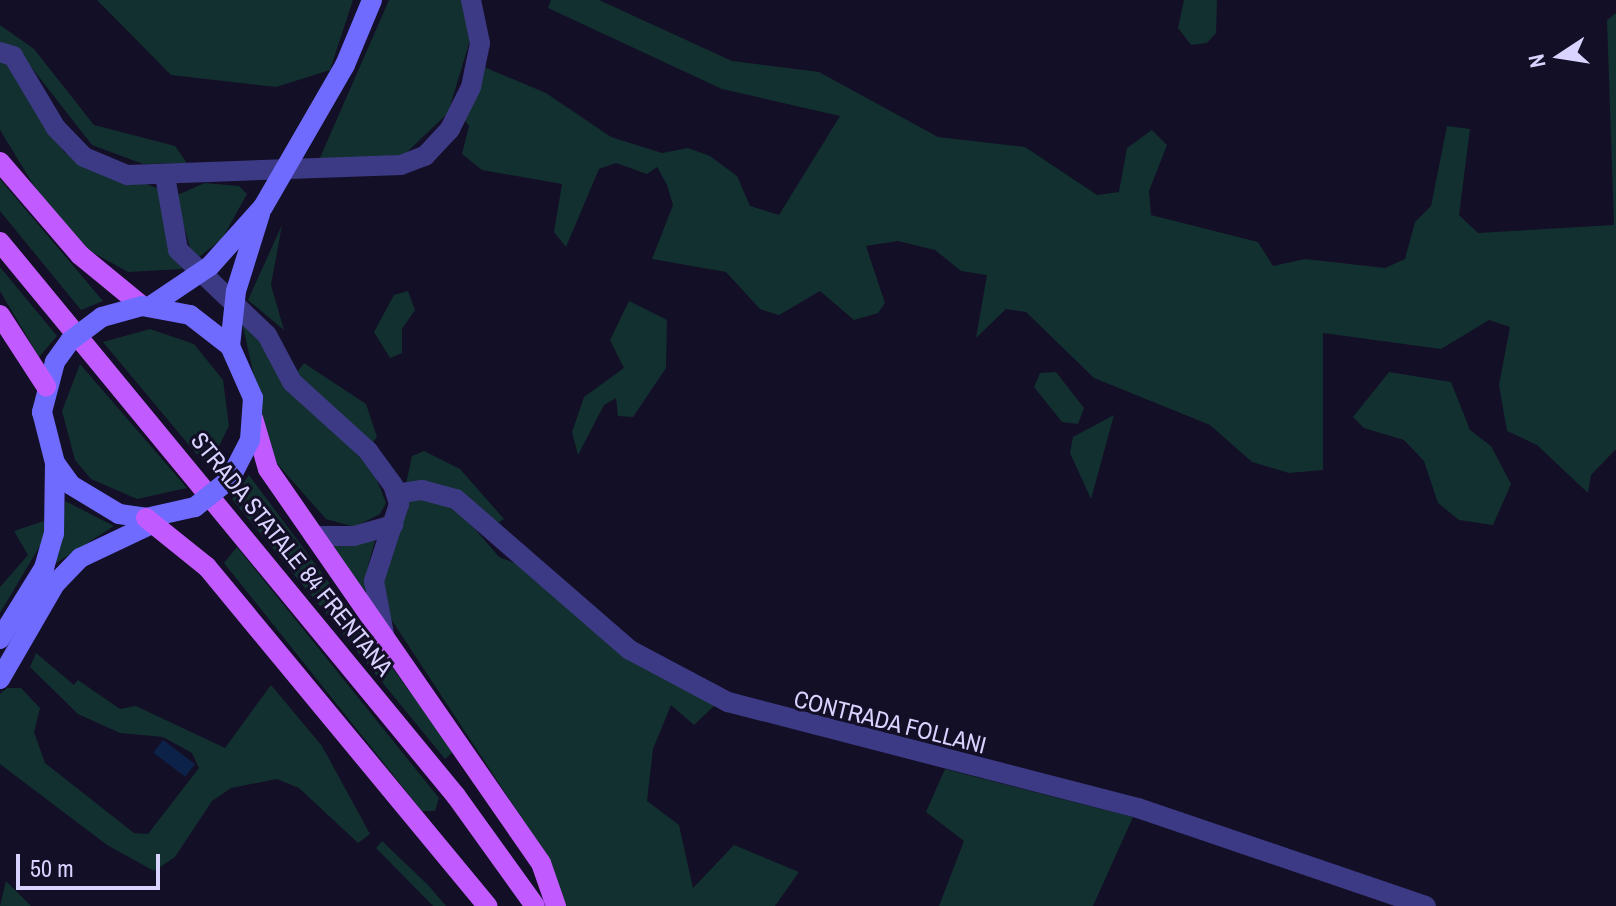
<!DOCTYPE html>
<html>
<head>
<meta charset="utf-8">
<style>
  body { margin:0 }
  #map { position:relative; width:1616px; height:906px; overflow:hidden; background:#130f26; font-family:"Archivo Narrow",sans-serif }
  div>[style] { position:absolute }
  [style*='--x'] { left:calc(var(--x)*1px); top:calc(var(--y)*1px); width:calc(var(--w)*1px); rotate:calc(var(--a)*1deg) }
  .green>* { inset:0; background:#12302f }
  .water>* { inset:0; background:#0c2248; transform-origin:0 0 }
  .street>* { height:20px; margin:-10px; padding:0 10px; transform-origin:10px; border-radius:10px; background:#3d3a85 }
  .secondary>* { height:20px; margin:-10px; padding:0 10px; transform-origin:10px; border-radius:10px; background:#6f6bff }
  .primary>* { height:20px; margin:-10px; padding:0 10px; transform-origin:10px; border-radius:10px; background:#c25bff }
  .secondary-bridge>* { height:20px; margin:-10px; padding:0 10px; transform-origin:10px; border-radius:10px; background:#6f6bff }
  span { translate:-50% -50%; white-space:nowrap; text-align:center; line-height:1.15; -webkit-text-stroke:6px #130f26; paint-order:stroke }
  .street-label { font-size:24px; color:#d9d4ff }
  .north { position:absolute; left:1520px; top:16px; width:80px; height:80px; -webkit-text-stroke:6px #130f26; paint-order:stroke; rotate:258deg; font-size:22px; font-weight:700; line-height:32px; text-align:center; color:#d9d4ff }
  .north::after { content:''; display:block; margin:auto; width:28px; height:36px; background:#d9d4ff; clip-path:polygon(50% 0,100% 100%,50% 72%,0 100%) }
  .scale { position:absolute; left:16px; top:854px; width:144px; height:36px; box-sizing:border-box; border:4px solid #d9d4ff; border-top:0; padding-left:10px; font-size:24px; line-height:28px; white-space:nowrap; color:#d9d4ff; -webkit-text-stroke:6px #130f26; paint-order:stroke }
</style>
</head>
<body>
<div id="map">
  <div class="green">
    <i style="clip-path:polygon(97px 0,353px 0,330px 70px,276px 87px,171px 75px)"></i>
    <i style="clip-path:polygon(389px 0,463px 0,471px 37px,448px 113px,404px 155px,319px 160px)"></i>
    <i style="clip-path:polygon(551px 0,599px 0,732px 61px,819px 72px,938px 137px,1025px 147px,1097px 195px,1119px 192px,1127px 148px,1152px 130px,1167px 145px,1149px 191px,1151px 215px,1258px 242px,1273px 266px,1305px 259px,1385px 268px,1405px 259px,1415px 222px,1431px 206px,1447px 126px,1470px 129px,1459px 215px,1478px 233px,1614px 225px,1607px 20px,1616px 13px,1616px 449px,1591px 475px,1588px 493px,1537px 445px,1507px 431px,1499px 385px,1510px 327px,1489px 320px,1441px 349px,1323px 333px,1323px 470px,1289px 473px,1252px 462px,1210px 425px,1094px 378px,1026px 312px,1006px 309px,976px 338px,987px 275px,961px 271px,935px 250px,898px 241px,866px 246px,885px 303px,878px 313px,854px 320px,820px 291px,779px 315px,760px 309px,726px 272px,652px 259px,673px 205px,667px 185px,657px 167px,647px 174px,616px 163px,599px 169px,566px 247px,554px 232px,562px 184px,482px 170px,462px 154px,469px 126px,463px 118px,484px 67px,546px 93px,611px 137px,662px 153px,688px 148px,710px 156px,737px 176px,750px 206px,779px 215px,840px 116px,722px 89px,548px 8px)"></i>
    <i style="clip-path:polygon(1184px 0,1217px 0,1216px 33px,1207px 43px,1191px 45px,1178px 28px)"></i>
    <i style="clip-path:polygon(0 25px,34px 49px,94px 125px,175px 146px,187px 163px,143px 164px,92px 145px,28px 63px,0 44px)"></i>
    <i style="clip-path:polygon(0 60px,14px 70px,65px 153px,159px 189px,182px 269px,128px 272px,85px 248px,36px 189px,0 130px)"></i>
    <i style="clip-path:polygon(0 179px,26px 210px,103px 301px,81px 310px,0 211px)"></i>
    <i style="clip-path:polygon(205px 183px,239px 186px,247px 194px,222px 239px,194px 261px,175px 196px)"></i>
    <i style="clip-path:polygon(282px 225px,271px 285px,284px 330px,248px 300px)"></i>
    <i style="clip-path:polygon(0 267px,57px 336px,39px 357px,0 291px)"></i>
    <i style="clip-path:polygon(408px 291px,415px 310px,402px 329px,402px 353px,390px 358px,374px 332px,394px 295px)"></i>
    <i style="clip-path:polygon(629px 301px,667px 320px,666px 368px,633px 417px,618px 416px,616px 398px,604px 405px,578px 455px,572px 432px,584px 397px,624px 368px,610px 340px)"></i>
    <i style="clip-path:polygon(242px 322px,375px 475px,386px 503px,380px 514px,355px 527px,326px 519px,272px 458px)"></i>
    <i style="clip-path:polygon(150px 329px,194px 344px,223px 380px,229px 426px,208px 468px,103px 342px)"></i>
    <i style="clip-path:polygon(304px 363px,366px 404px,377px 437px,370px 446px,294px 376px)"></i>
    <i style="clip-path:polygon(80px 364px,187px 488px,137px 499px,91px 479px,75px 460px,62px 411px)"></i>
    <i style="clip-path:polygon(1056px 372px,1084px 408px,1078px 424px,1062px 422px,1034px 387px,1040px 373px)"></i>
    <i style="clip-path:polygon(1389px 372px,1451px 382px,1470px 430px,1491px 446px,1511px 484px,1493px 525px,1459px 520px,1438px 503px,1424px 461px,1404px 440px,1364px 428px,1353px 417px)"></i>
    <i style="clip-path:polygon(1114px 415px,1091px 499px,1070px 453px,1073px 437px)"></i>
    <i style="clip-path:polygon(424px 451px,460px 469px,504px 519px,495px 525px,406px 484px,412px 456px)"></i>
    <i style="clip-path:polygon(249px 475px,454px 751px,445px 759px,232px 499px)"></i>
    <i style="clip-path:polygon(418px 496px,458px 509px,499px 557px,525px 567px,615px 647px,716px 704px,694px 725px,671px 705px,653px 749px,647px 801px,679px 825px,693px 888px,734px 845px,799px 872px,775px 906px,565px 906px,531px 832px,383px 607px,379px 579px,405px 498px)"></i>
    <i style="clip-path:polygon(65px 501px,114px 526px,53px 565px,63px 524px)"></i>
    <i style="clip-path:polygon(47px 520px,47px 534px,0 613px,0 587px,28px 555px,14px 531px)"></i>
    <i style="clip-path:polygon(375px 540px,368px 566px,364px 598px,327px 543px)"></i>
    <i style="clip-path:polygon(237px 547px,439px 798px,435px 811px,422px 811px,224px 563px)"></i>
    <i style="clip-path:polygon(36px 653px,74px 685px,78px 680px,120px 709px,136px 706px,225px 748px,271px 685px,322px 746px,370px 834px,358px 843px,299px 788px,277px 779px,231px 788px,212px 801px,175px 857px,154px 871px,107px 845px,0 764px,0 694px,7px 688px,21px 688px,40px 708px,34px 732px,45px 763px,134px 833px,148px 834px,199px 768px,192px 753px,163px 737px,120px 733px,78px 714px,30px 667px)"></i>
    <i style="clip-path:polygon(945px 769px,1133px 817px,1093px 906px,939px 906px,964px 841px,926px 812px)"></i>
    <i style="clip-path:polygon(382px 841px,429px 886px,446px 906px,433px 906px,376px 848px)"></i>
    <i style="clip-path:polygon(6px 881px,31px 906px,0 906px)"></i>
  </div>
  <div class="water">
    <i style="left:163px;top:740px;width:40px;height:16px;rotate:37deg"></i>
  </div>
  <div class="street">
    <i style="--x:0;--y:52;--w:14;--a:17"></i>
    <i style="--x:13;--y:56;--w:84;--a:59.2"></i>
    <i style="--x:56;--y:128;--w:40;--a:46"></i>
    <i style="--x:84;--y:157;--w:47;--a:22.7"></i>
    <i style="--x:127;--y:175;--w:274;--a:-2.1"></i>
    <i style="--x:401;--y:165;--w:26;--a:-21"></i>
    <i style="--x:425;--y:156;--w:37;--a:-47"></i>
    <i style="--x:450;--y:129;--w:47;--a:-63.4"></i>
    <i style="--x:471;--y:87;--w:45;--a:-78.4"></i>
    <i style="--x:480;--y:43;--w:44;--a:-101.8"></i>
    <i style="--x:165;--y:176;--w:75;--a:80"></i>
    <i style="--x:178;--y:250;--w:123;--a:43.7"></i>
    <i style="--x:267;--y:335;--w:53;--a:62"></i>
    <i style="--x:292;--y:382;--w:103;--a:42.2"></i>
    <i style="--x:368;--y:451;--w:42;--a:53.7"></i>
    <i style="--x:393;--y:485;--w:20;--a:72"></i>
    <i style="--x:399;--y:504;--w:81;--a:108"></i>
    <i style="--x:374;--y:581;--w:54;--a:79.3"></i>
    <i style="--x:396;--y:494;--w:26;--a:-9"></i>
    <i style="--x:422;--y:490;--w:35;--a:15"></i>
    <i style="--x:456;--y:499;--w:230;--a:41"></i>
    <i style="--x:630;--y:650;--w:111;--a:28"></i>
    <i style="--x:728;--y:702;--w:423;--a:14.5"></i>
    <i style="--x:1138;--y:808;--w:304;--a:18.8"></i>
    <i style="--x:314;--y:536;--w:40;--a:0"></i>
    <i style="--x:354;--y:536;--w:41;--a:-15.8"></i>
  </div>
  <div class="secondary">
    <i style="--x:70;--y:341;--w:26;--a:126"></i>
    <i style="--x:55;--y:362;--w:52;--a:104.6"></i>
    <i style="--x:42;--y:412;--w:53;--a:75.7"></i>
    <i style="--x:55;--y:463;--w:27;--a:54"></i>
    <i style="--x:71;--y:485;--w:56;--a:31.1"></i>
    <i style="--x:119;--y:514;--w:27;--a:8"></i>
    <i style="--x:146;--y:518;--w:50;--a:-12.7"></i>
    <i style="--x:0;--y:639;--w:84;--a:-58.2"></i>
    <i style="--x:44;--y:568;--w:35;--a:-74"></i>
    <i style="--x:54;--y:534;--w:71;--a:-89.2"></i>
    <i style="--x:0;--y:679;--w:110;--a:-59.9"></i>
    <i style="--x:55;--y:584;--w:36;--a:-46"></i>
    <i style="--x:80;--y:558;--w:86;--a:-25.4"></i>
  </div>
  <div class="primary">
    <i style="--x:0;--y:162;--w:123;--a:49.3"></i>
    <i style="--x:80;--y:255;--w:80;--a:39.4"></i>
    <i style="--x:0;--y:242;--w:718;--a:50.54"></i>
    <i style="--x:456;--y:796;--w:135;--a:54.3"></i>
    <i style="--x:0;--y:315;--w:85;--a:57.1"></i>
    <i style="--x:253;--y:418;--w:53;--a:73.6"></i>
    <i style="--x:268;--y:469;--w:479;--a:55.3"></i>
    <i style="--x:541;--y:863;--w:46;--a:70.8"></i>
    <i style="--x:146;--y:518;--w:78;--a:38.8"></i>
    <i style="--x:207;--y:567;--w:440;--a:50.4"></i>
  </div>
  <div class="secondary-bridge">
    <i style="--x:149;--y:307;--w:73;--a:-33.9"></i>
    <i style="--x:210;--y:266;--w:79;--a:-48.1"></i>
    <i style="--x:263;--y:207;--w:164;--a:-60"></i>
    <i style="--x:345;--y:65;--w:70;--a:-67.4"></i>
    <i style="--x:70;--y:341;--w:40;--a:-37"></i>
    <i style="--x:102;--y:317;--w:41;--a:-15.4"></i>
    <i style="--x:142;--y:306;--w:49;--a:10.6"></i>
    <i style="--x:190;--y:315;--w:51;--a:37.8"></i>
    <i style="--x:230;--y:346;--w:57;--a:66.1"></i>
    <i style="--x:253;--y:398;--w:42;--a:94.1"></i>
    <i style="--x:250;--y:440;--w:44;--a:117.1"></i>
    <i style="--x:230;--y:479;--w:45;--a:141.3"></i>
    <i style="--x:230;--y:346;--w:55;--a:-83.8"></i>
    <i style="--x:236;--y:291;--w:81;--a:-72.7"></i>
  </div>
  <div class="street-label">
    <span style="left:292px;top:554px;rotate:51deg">STRADA STATALE 84 FRENTANA</span>
    <span style="left:890px;top:722px;rotate:14deg">CONTRADA FOLLANI</span>
  </div>
  <div class="north">N</div>
  <div class="scale">50 m</div>
</div>
</body>
</html>
